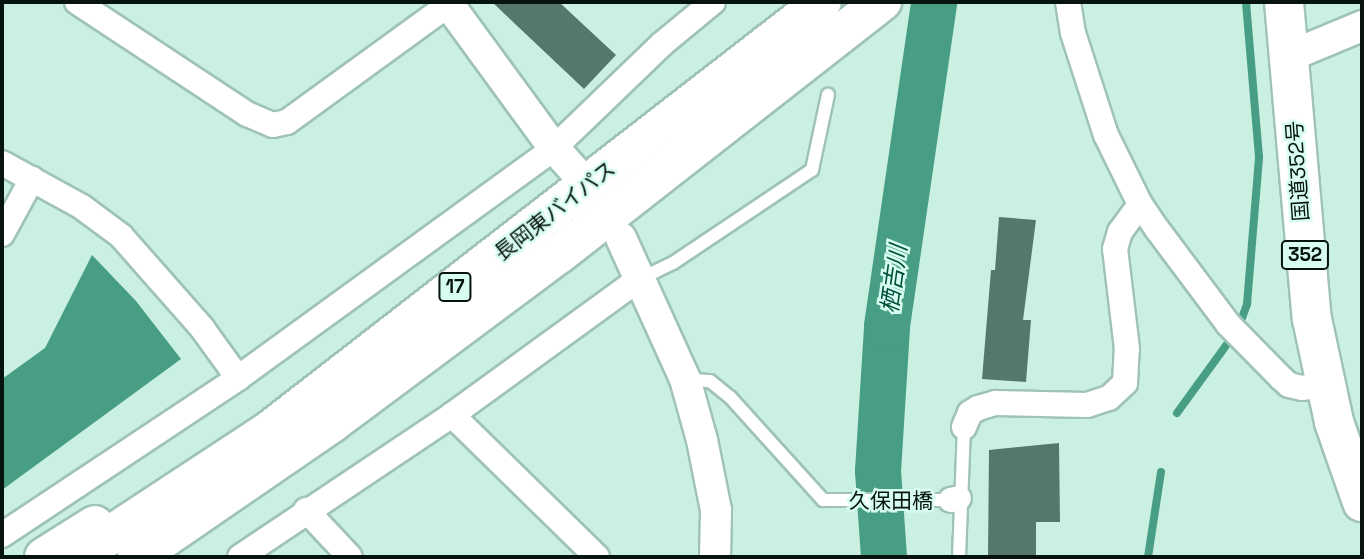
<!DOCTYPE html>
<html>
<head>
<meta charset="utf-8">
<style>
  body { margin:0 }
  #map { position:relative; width:1364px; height:559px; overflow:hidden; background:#caf0e2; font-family:"Space Grotesk","Noto Sans JP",sans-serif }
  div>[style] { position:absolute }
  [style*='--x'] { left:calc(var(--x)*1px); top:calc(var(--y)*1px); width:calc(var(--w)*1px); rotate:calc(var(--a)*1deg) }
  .water>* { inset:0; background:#479e84 }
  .stream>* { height:8px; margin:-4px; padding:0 4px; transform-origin:4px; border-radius:4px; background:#479e84 }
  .river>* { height:46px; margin:-23px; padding:0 23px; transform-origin:23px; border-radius:23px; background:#479e84 }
  .building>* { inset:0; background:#56786c }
  .roads { filter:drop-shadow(2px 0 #9fc3b6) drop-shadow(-2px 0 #9fc3b6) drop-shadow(0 2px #9fc3b6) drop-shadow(0 -2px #9fc3b6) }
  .service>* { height:12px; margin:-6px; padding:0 6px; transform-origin:6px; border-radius:6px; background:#fff }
  .minor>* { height:24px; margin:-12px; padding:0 12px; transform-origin:12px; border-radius:12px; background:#fff }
  .tertiary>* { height:30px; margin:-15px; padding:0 15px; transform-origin:15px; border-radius:15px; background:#fff }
  .trunk>* { height:38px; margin:-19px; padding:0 19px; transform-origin:19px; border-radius:19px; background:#fff }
  span { translate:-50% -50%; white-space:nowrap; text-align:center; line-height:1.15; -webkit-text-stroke:5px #d7fdef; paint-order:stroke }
  .shield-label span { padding:2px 5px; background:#d7fdef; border:2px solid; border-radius:5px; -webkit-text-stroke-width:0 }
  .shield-label { font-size:19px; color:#06130e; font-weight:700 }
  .street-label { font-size:21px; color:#06130e }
  .water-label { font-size:23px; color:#004f3d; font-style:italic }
  .frame { position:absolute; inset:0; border:4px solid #06130e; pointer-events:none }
</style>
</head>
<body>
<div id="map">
  <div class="water">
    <i style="clip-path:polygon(92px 255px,136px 301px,181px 359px,2px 490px,2px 379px,45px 348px)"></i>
  </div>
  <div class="stream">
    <i style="--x:1177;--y:413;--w:104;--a:-54"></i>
    <i style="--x:1238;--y:329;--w:27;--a:-70"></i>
    <i style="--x:1247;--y:304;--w:147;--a:-85.3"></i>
    <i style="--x:1259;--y:157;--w:156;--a:-94.8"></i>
    <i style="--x:1148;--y:557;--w:86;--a:-81.3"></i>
  </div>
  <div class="river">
    <i style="--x:884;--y:557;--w:86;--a:-94"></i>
    <i style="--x:878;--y:471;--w:145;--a:-86.4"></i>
    <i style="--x:887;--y:326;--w:327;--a:-81.7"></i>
  </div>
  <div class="building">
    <i style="clip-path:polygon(492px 2px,559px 2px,616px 55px,584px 89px)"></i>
    <i style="clip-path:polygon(999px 217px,1036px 220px,1023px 320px,1031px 320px,1026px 382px,982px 379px,991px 270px,995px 270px)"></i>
    <i style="clip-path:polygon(1059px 443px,1060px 522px,1036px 522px,1036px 557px,988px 557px,989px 450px)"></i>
  </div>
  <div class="roads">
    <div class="service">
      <i style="--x:638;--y:280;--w:39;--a:-26"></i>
      <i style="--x:673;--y:263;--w:167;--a:-33.8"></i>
      <i style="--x:812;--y:170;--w:77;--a:-78"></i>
      <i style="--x:685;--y:379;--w:25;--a:5"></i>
      <i style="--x:710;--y:381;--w:26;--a:39"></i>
      <i style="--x:730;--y:397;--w:139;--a:47.9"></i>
      <i style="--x:823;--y:500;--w:128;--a:0"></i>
      <i style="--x:959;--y:557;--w:130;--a:-87.8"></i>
    </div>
    <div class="minor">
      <i style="--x:77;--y:2;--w:204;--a:33.4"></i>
      <i style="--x:247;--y:114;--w:28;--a:23"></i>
      <i style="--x:273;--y:125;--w:14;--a:-12"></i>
      <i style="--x:287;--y:122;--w:204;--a:-36"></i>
      <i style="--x:1068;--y:2;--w:31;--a:81"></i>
      <i style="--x:1073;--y:33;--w:107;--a:72.1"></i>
      <i style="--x:1106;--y:135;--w:77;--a:63.8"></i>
      <i style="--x:1140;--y:204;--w:30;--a:56"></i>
      <i style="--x:1157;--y:229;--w:119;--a:53.2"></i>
      <i style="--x:1228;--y:324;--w:76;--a:45.5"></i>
      <i style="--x:1281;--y:378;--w:11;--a:41"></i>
      <i style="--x:1289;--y:385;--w:13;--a:13"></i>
      <i style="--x:1302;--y:388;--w:23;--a:-7"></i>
      <i style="--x:2;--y:163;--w:91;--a:28.8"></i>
      <i style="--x:82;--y:207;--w:49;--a:36.6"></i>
      <i style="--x:121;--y:236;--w:123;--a:48.6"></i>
      <i style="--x:202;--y:328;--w:62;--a:54.2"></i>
      <i style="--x:2;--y:234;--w:63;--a:-61.4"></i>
      <i style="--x:452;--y:415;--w:203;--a:44.4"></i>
      <i style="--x:964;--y:427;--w:15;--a:-67"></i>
      <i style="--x:970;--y:413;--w:9;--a:-32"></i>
      <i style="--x:978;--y:408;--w:19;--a:-16"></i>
      <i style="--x:996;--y:403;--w:91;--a:1.3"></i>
      <i style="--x:1087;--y:405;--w:23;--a:-18"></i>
      <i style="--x:1109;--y:398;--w:22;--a:-43"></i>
      <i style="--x:1125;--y:383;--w:34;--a:-87"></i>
      <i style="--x:1127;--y:349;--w:101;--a:-96.8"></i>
      <i style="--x:1115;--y:249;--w:18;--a:-74"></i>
      <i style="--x:1120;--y:232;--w:34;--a:-54"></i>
      <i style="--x:951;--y:500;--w:8;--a:-14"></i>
      <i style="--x:306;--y:510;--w:64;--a:46.9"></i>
      <i style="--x:2;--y:535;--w:283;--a:-33.6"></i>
      <i style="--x:238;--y:378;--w:391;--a:-36"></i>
      <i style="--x:554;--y:148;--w:150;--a:-43.9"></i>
      <i style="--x:662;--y:44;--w:66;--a:-39.5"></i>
      <i style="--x:240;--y:557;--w:255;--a:-33.8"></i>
      <i style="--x:452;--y:415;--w:230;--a:-36"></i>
    </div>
    <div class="tertiary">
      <i style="--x:447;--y:2;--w:181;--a:53.8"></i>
      <i style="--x:554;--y:148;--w:30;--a:48"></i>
      <i style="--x:1290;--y:56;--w:78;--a:-22.6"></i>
      <i style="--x:621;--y:238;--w:155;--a:65.6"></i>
      <i style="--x:685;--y:379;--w:63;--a:74.4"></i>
      <i style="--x:702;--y:440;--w:71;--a:78.7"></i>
      <i style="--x:716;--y:510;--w:47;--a:91.2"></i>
    </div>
    <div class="trunk">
      <i style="--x:1284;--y:2;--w:318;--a:85"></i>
      <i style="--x:1312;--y:319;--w:105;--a:77.9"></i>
      <i style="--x:1334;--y:422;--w:85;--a:70.7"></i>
      <i style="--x:44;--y:557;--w:60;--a:-32.1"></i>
      <i style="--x:77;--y:557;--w:231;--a:-33.3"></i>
      <i style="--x:270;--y:430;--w:698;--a:-37.79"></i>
      <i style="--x:137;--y:557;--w:237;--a:-34.5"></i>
      <i style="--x:332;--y:423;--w:283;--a:-36.7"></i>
      <i style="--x:559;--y:254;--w:410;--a:-38"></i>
    </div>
  </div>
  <div class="shield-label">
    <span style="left:1305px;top:255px">352</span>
    <span style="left:455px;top:287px">17</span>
  </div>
  <div class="street-label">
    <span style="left:1298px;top:171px;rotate:-94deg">国道352号</span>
    <span style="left:555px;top:211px;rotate:-38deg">長岡東バイパス</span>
    <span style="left:891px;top:501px">久保田橋</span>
  </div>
  <div class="water-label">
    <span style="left:894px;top:279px;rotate:-82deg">栖吉川</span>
  </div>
  <div class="frame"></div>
</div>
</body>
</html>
